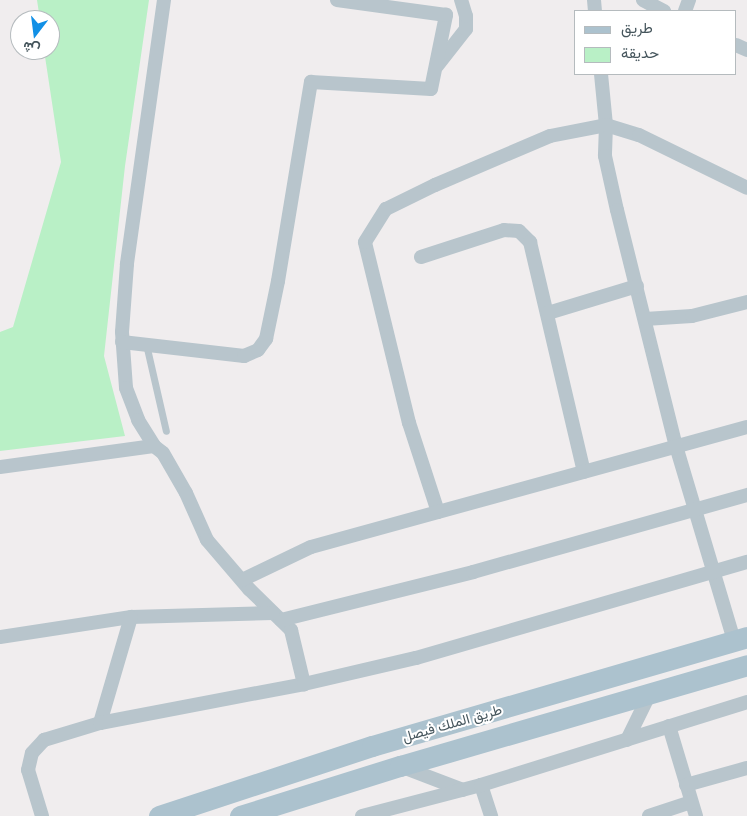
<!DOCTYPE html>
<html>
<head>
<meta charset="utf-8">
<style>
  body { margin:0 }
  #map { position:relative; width:747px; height:816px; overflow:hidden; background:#f0edee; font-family:Quicksand,Vazirmatn,sans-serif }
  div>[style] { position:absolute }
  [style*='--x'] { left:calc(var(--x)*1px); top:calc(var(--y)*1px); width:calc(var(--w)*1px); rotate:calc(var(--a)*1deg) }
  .green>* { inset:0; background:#b9f0c6 }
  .lane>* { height:7px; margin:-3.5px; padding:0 3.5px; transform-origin:3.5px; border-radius:3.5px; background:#b8c5cc }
  .street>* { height:14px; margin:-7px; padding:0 7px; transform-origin:7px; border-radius:7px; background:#b8c5cc }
  .primary>* { height:21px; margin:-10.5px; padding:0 10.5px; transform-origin:10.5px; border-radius:10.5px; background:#acc2ce }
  span { translate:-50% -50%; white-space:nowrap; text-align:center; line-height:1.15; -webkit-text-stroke:4px #fff; paint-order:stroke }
  .street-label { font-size:14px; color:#45555c }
  .legend { position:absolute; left:574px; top:10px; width:162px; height:65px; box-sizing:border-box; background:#fff; border:1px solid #b5bbbe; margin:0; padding:6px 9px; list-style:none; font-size:15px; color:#45555c }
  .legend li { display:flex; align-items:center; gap:10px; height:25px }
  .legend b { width:25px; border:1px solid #b5bbbe }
  .north { position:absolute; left:10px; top:10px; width:50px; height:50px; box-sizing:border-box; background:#fff; border:1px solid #b5bbbe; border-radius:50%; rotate:195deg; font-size:14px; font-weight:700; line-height:20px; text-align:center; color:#45555c }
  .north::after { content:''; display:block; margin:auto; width:18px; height:22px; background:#1190e6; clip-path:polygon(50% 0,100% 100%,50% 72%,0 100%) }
</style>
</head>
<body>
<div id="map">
  <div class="green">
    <i style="clip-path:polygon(37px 0,149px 0,125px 166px,104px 356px,125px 436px,0 451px,0 332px,13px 327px,61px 162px,44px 50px,50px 50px,50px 20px,40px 20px)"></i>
  </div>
  <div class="lane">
    <i style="--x:146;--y:344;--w:89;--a:77.1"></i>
  </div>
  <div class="street">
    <i style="--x:164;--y:0;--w:267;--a:98"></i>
    <i style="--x:127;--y:264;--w:68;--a:94.2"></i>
    <i style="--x:122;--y:332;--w:56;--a:85.9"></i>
    <i style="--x:126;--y:388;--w:34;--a:69"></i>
    <i style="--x:138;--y:420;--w:31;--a:58"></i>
    <i style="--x:154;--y:446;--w:11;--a:38"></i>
    <i style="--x:163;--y:453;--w:46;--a:60.1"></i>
    <i style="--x:186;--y:493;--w:51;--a:65.9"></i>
    <i style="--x:207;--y:540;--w:65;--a:49.4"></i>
    <i style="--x:249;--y:589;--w:59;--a:44.3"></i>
    <i style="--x:291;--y:630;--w:56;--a:76.5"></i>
    <i style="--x:594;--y:0;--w:11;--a:85"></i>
    <i style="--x:643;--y:0;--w:24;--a:28"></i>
    <i style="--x:685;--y:11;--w:12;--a:-70"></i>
    <i style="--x:736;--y:45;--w:12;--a:24"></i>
    <i style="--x:437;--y:66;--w:47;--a:-51.9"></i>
    <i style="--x:466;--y:29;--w:13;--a:-90"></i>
    <i style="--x:466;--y:16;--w:17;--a:-107"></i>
    <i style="--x:601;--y:74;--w:51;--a:84.4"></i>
    <i style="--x:606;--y:125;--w:31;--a:92"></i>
    <i style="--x:605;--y:156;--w:55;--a:77.5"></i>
    <i style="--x:617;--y:210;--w:243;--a:76"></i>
    <i style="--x:676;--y:446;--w:203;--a:73.4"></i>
    <i style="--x:421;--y:257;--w:87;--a:-18"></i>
    <i style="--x:504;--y:230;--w:15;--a:4"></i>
    <i style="--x:519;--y:231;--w:16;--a:45"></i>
    <i style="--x:530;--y:242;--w:236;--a:76.8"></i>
    <i style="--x:548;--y:313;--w:93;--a:-16.9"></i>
    <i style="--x:645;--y:319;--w:47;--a:-3.7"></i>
    <i style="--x:692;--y:316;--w:57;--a:-14.3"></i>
    <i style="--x:122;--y:342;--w:123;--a:6.5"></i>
    <i style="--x:244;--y:356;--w:15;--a:-23"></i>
    <i style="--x:258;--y:350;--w:14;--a:-54"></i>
    <i style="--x:266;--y:339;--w:59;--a:-78.3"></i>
    <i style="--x:278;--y:281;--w:202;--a:-80.6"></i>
    <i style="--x:311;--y:82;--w:120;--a:3.3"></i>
    <i style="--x:431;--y:89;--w:76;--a:-78.5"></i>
    <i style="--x:446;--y:15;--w:110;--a:-172.2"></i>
    <i style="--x:0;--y:467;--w:155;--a:-7.8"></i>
    <i style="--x:438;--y:512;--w:94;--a:-108"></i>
    <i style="--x:409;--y:423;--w:186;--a:-103.7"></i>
    <i style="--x:365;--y:242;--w:39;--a:-58"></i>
    <i style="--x:386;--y:209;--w:55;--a:-26.1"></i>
    <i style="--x:435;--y:185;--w:125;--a:-23.1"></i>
    <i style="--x:550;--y:136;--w:57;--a:-11.1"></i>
    <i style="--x:606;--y:125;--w:34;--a:17"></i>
    <i style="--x:639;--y:135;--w:120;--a:26.1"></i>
    <i style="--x:242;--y:580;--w:76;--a:-25.6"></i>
    <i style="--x:311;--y:547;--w:452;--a:-15.4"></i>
    <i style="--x:281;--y:620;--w:198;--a:-14"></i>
    <i style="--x:473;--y:572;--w:285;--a:-15.7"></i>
    <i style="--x:0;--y:637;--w:133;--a:-8.7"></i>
    <i style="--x:131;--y:617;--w:142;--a:-1.6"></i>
    <i style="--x:100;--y:723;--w:110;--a:-73.7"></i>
    <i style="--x:669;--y:726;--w:94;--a:73.3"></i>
    <i style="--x:627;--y:740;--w:52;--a:-63.9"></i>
    <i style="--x:400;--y:766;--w:67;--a:20.9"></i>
    <i style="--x:481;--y:785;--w:33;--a:72"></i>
    <i style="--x:686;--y:785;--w:63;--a:-15.6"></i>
    <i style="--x:42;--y:816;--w:48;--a:-106.9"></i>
    <i style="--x:28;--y:770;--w:17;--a:-77"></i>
    <i style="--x:32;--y:753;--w:18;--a:-47"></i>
    <i style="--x:44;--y:740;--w:59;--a:-16.9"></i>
    <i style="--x:100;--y:723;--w:208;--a:-10.8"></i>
    <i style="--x:304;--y:684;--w:115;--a:-13.1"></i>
    <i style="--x:416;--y:658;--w:345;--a:-16.2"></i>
    <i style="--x:362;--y:816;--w:123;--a:-14.6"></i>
    <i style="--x:481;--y:785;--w:279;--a:-17.3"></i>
    <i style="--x:649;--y:816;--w:44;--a:-18.4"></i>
  </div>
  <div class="primary">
    <i style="--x:159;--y:816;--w:224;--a:-18.2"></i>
    <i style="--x:372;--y:746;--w:391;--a:-16.2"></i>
    <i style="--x:240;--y:816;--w:168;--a:-17.4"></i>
    <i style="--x:400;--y:766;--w:361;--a:-16.2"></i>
  </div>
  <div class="street-label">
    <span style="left:452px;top:723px;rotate:-16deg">طريق الملك فيصل</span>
  </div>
  <ul class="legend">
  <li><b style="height:6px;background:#acc2ce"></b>طريق</li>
  <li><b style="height:14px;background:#b9f0c6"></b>حديقة</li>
  </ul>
  <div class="north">ش</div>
</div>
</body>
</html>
